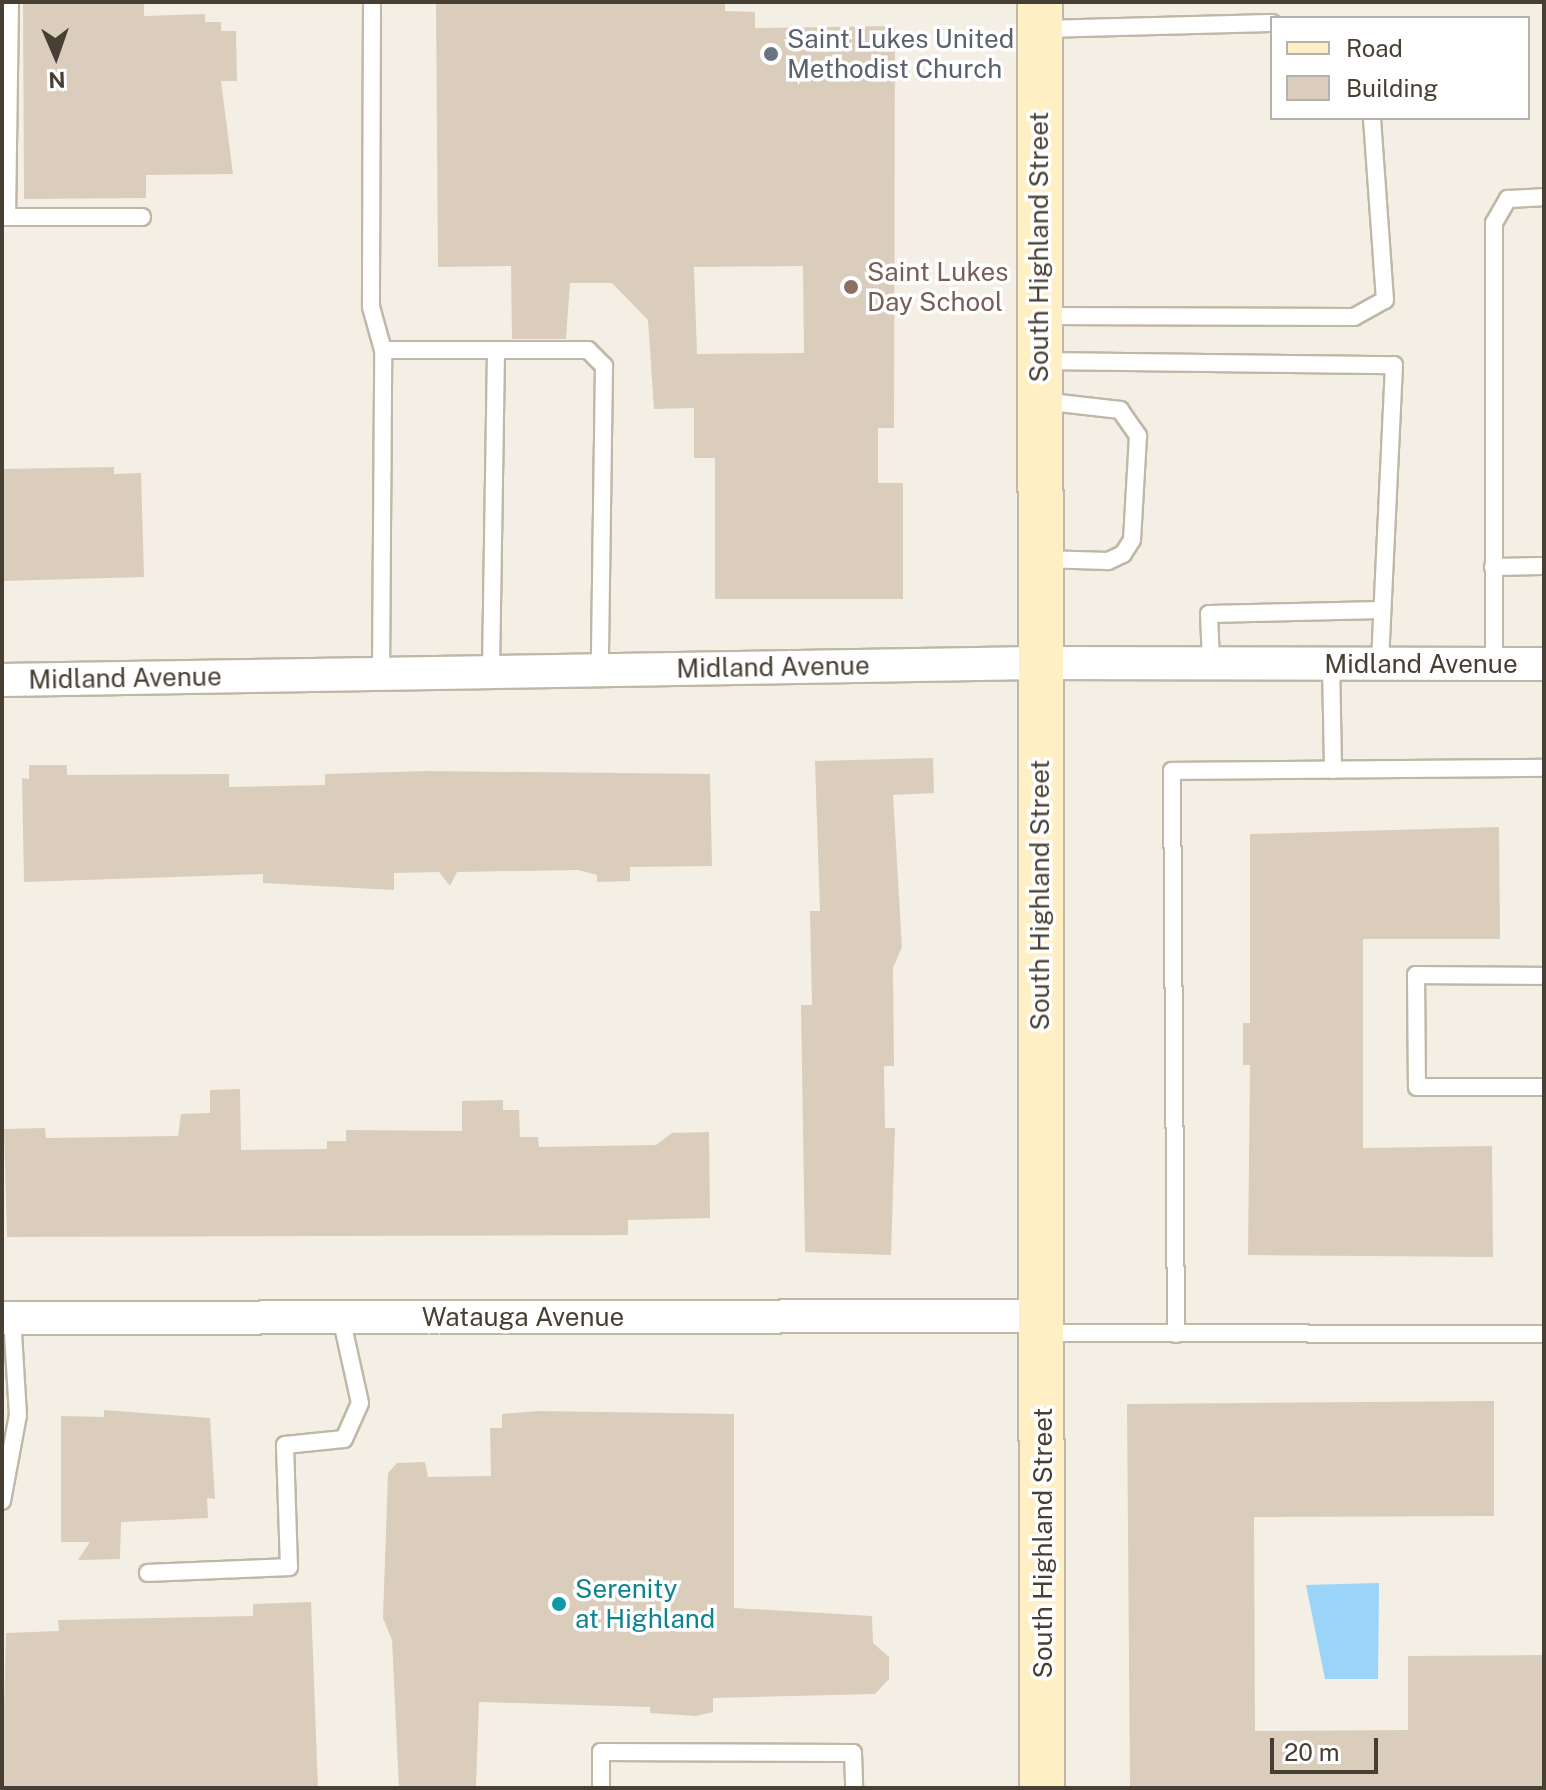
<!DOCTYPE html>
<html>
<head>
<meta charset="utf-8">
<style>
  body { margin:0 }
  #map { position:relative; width:1546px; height:1790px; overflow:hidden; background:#f4efe4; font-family:"Public Sans",sans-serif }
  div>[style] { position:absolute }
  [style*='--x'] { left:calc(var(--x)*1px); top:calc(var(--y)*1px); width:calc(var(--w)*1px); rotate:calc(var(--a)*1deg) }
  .water>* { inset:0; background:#9ad4f8 }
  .building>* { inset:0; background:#dacdbc }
  .roads { filter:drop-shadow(2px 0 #c1b7a6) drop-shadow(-2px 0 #c1b7a6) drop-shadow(0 2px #c1b7a6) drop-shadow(0 -2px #c1b7a6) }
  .lane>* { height:16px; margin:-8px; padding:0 8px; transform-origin:8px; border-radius:8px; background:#fff }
  .street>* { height:32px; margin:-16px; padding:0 16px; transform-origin:16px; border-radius:16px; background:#fff }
  .secondary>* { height:44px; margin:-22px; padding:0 22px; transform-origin:22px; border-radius:22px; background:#ffefc4 }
  .dots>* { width:22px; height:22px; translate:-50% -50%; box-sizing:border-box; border:4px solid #fff; border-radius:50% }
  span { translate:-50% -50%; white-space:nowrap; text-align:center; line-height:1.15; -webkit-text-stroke:7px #fff; paint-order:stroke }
  .worship-label { font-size:26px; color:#5b616d }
  .left { translate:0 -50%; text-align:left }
  .street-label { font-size:26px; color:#473f33 }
  .education-label { font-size:26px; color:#785e54 }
  .culture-label { font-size:26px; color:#0d838f }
  .frame { position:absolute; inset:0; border:4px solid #473f33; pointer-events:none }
  .legend { position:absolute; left:1270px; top:16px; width:260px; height:104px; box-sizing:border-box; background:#fff; border:2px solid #b5b2ad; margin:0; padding:10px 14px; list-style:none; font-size:24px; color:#473f33 }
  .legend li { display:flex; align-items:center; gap:16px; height:40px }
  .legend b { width:40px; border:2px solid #b5b2ad }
  .north { position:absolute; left:16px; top:16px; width:80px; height:80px; -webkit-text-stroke:6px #fff; paint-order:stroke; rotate:178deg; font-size:22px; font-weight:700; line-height:32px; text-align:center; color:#473f33 }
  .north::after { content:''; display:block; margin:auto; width:28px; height:36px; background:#473f33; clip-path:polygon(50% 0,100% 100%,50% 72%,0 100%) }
  .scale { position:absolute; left:1270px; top:1738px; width:108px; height:36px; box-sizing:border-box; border:4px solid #473f33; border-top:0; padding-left:10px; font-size:24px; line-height:28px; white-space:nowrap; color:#473f33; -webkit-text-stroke:6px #fff; paint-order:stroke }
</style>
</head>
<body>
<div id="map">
  <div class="water">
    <i style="clip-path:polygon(1379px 1583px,1378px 1679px,1325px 1679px,1306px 1585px)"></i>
  </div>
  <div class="building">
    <i style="clip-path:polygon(23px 2px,144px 2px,144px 16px,205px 14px,205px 22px,221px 22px,221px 31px,236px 31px,237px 81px,221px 81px,233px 174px,146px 175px,146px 198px,24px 199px)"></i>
    <i style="clip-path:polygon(evenodd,725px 2px,725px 11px,755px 12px,755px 28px,895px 26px,894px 428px,878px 428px,878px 483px,903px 483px,903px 599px,715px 599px,715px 458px,694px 458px,694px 408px,654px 409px,648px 320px,612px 283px,570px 283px,566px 339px,512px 339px,511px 266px,438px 267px,436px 3px,725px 2px,803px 266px,804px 353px,697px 354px,694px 267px,803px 266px)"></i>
    <i style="clip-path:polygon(114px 467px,114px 474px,141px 473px,144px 577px,2px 581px,2px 469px)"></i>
    <i style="clip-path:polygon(933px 758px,934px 793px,893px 795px,902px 947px,893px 968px,894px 1066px,884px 1066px,885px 1128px,895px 1128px,891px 1255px,805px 1252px,801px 1005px,812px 1005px,810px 911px,820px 911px,815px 761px)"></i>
    <i style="clip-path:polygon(29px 765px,67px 765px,67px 775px,229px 774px,229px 787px,325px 785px,325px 774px,427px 771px,710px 774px,712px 866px,630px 867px,630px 881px,597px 882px,597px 875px,578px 870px,457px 872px,450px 886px,439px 872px,394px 873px,394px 890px,263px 883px,263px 874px,24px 882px,22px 778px,29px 779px)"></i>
    <i style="clip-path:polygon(1499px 827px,1500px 939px,1363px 939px,1363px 1148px,1492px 1146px,1493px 1257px,1248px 1255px,1250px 1065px,1243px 1065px,1243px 1023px,1250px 1023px,1250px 834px)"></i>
    <i style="clip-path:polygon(240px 1089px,241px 1150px,327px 1149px,327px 1141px,346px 1141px,346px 1130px,462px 1131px,462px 1101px,503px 1100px,503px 1110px,519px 1110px,520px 1137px,538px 1137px,539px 1147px,656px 1145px,672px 1133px,709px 1132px,710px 1218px,628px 1220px,628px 1235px,7px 1237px,4px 1129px,45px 1128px,46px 1138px,178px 1136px,181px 1114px,210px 1113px,210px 1090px)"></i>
    <i style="clip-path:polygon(1494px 1401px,1494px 1516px,1254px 1517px,1255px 1731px,1408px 1730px,1408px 1656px,1544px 1655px,1544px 1788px,1130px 1788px,1127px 1404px)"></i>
    <i style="clip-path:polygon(104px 1410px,210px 1418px,215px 1499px,207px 1498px,208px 1518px,121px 1522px,120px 1559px,78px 1560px,90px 1542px,61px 1542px,61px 1416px,104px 1417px)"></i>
    <i style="clip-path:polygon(539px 1411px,734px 1414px,734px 1608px,872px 1616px,873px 1643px,889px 1657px,889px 1679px,875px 1694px,713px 1698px,713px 1712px,696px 1716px,650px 1713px,650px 1707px,479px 1702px,476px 1788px,399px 1788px,392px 1640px,383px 1618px,388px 1473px,397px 1463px,425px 1462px,428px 1477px,491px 1476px,490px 1428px,502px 1428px,502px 1414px)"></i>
    <i style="clip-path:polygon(311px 1602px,318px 1788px,2px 1788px,6px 1633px,59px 1631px,58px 1620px,253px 1616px,253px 1604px)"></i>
  </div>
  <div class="roads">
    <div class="lane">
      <i style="--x:10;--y:2;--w:215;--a:90.8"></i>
      <i style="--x:7;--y:217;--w:135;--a:0"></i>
      <i style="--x:372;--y:2;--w:305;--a:90.2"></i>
      <i style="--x:371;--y:307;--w:45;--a:74.4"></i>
      <i style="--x:1041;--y:29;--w:231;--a:-1.5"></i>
      <i style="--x:1042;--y:316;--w:312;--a:0.2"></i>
      <i style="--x:1354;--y:317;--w:35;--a:-29"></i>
      <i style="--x:1385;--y:300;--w:182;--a:-94.1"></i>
      <i style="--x:1043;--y:361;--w:351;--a:0.7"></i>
      <i style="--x:1394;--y:365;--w:298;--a:92.7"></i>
      <i style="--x:1041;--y:401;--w:80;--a:6.5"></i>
      <i style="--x:1120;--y:410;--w:32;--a:55"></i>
      <i style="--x:1138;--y:436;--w:104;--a:93.3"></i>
      <i style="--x:1132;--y:540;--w:17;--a:123"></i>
      <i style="--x:1123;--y:554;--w:17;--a:155"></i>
      <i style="--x:1108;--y:561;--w:67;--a:-178.3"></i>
      <i style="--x:1493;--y:567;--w:51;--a:-1.1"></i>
      <i style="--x:1211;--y:663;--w:49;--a:-92.3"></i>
      <i style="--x:1209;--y:614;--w:172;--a:-1.3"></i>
      <i style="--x:1331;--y:663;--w:107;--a:88.9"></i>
      <i style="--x:1494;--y:664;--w:441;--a:-90"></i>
      <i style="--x:1494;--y:223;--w:28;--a:-60"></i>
      <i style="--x:1508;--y:199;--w:36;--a:-3"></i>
      <i style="--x:491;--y:669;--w:319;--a:-89.1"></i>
      <i style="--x:381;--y:674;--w:324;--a:-89.6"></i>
      <i style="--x:383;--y:350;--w:205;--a:0"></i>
      <i style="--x:588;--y:350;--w:23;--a:45"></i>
      <i style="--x:604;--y:366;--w:304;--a:90.8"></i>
      <i style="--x:1544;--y:976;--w:128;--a:-179.6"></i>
      <i style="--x:1416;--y:975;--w:112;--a:89.5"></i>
      <i style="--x:1417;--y:1087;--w:127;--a:0"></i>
      <i style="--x:1044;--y:1333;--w:500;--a:0.11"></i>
      <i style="--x:1176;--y:1334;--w:563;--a:-90.41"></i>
      <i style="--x:1172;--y:771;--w:372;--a:-0.5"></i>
      <i style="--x:2;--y:1501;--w:87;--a:-79.5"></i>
      <i style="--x:18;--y:1415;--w:97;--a:-93.5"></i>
      <i style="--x:148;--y:1573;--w:141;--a:-2.4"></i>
      <i style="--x:289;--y:1567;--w:122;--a:-91.9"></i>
      <i style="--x:285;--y:1445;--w:59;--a:-5.8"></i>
      <i style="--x:344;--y:1439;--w:39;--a:-66"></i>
      <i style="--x:360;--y:1403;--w:88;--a:-102.5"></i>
      <i style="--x:601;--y:1788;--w:36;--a:-90"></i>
      <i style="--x:601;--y:1752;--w:252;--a:0.2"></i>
      <i style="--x:853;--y:1753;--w:35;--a:88"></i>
    </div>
    <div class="street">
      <i style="--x:2;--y:680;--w:1036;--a:-0.94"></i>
      <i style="--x:1038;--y:663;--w:506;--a:0.11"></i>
      <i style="--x:2;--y:1318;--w:1041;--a:-0.11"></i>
    </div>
    <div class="secondary">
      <i style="--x:1040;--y:2;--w:1786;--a:89.94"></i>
    </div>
  </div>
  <div class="dots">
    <i style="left:771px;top:54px;background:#6b7280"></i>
    <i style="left:851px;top:287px;background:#8d6e63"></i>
    <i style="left:559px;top:1604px;background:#0f9aa8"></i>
  </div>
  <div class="worship-label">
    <span class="left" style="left:787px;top:54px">Saint Lukes United<br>Methodist Church</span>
  </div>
  <div class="street-label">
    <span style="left:1039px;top:247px;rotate:-90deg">South Highland Street</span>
    <span style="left:1421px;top:664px">Midland Avenue</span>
    <span style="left:773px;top:667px;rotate:-1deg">Midland Avenue</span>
    <span style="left:125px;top:678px;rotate:-1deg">Midland Avenue</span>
    <span style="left:1040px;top:895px;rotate:-90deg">South Highland Street</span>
    <span style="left:523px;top:1317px">Watauga Avenue</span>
    <span style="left:1043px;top:1543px;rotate:-90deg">South Highland Street</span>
  </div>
  <div class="education-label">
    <span class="left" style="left:867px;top:287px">Saint Lukes<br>Day School</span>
  </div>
  <div class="culture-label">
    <span class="left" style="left:575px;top:1604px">Serenity<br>at Highland</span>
  </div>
  <div class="frame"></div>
  <ul class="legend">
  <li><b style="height:10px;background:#ffefc4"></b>Road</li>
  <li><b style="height:22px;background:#dacdbc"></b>Building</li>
  </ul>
  <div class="north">N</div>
  <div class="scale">20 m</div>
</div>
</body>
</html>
